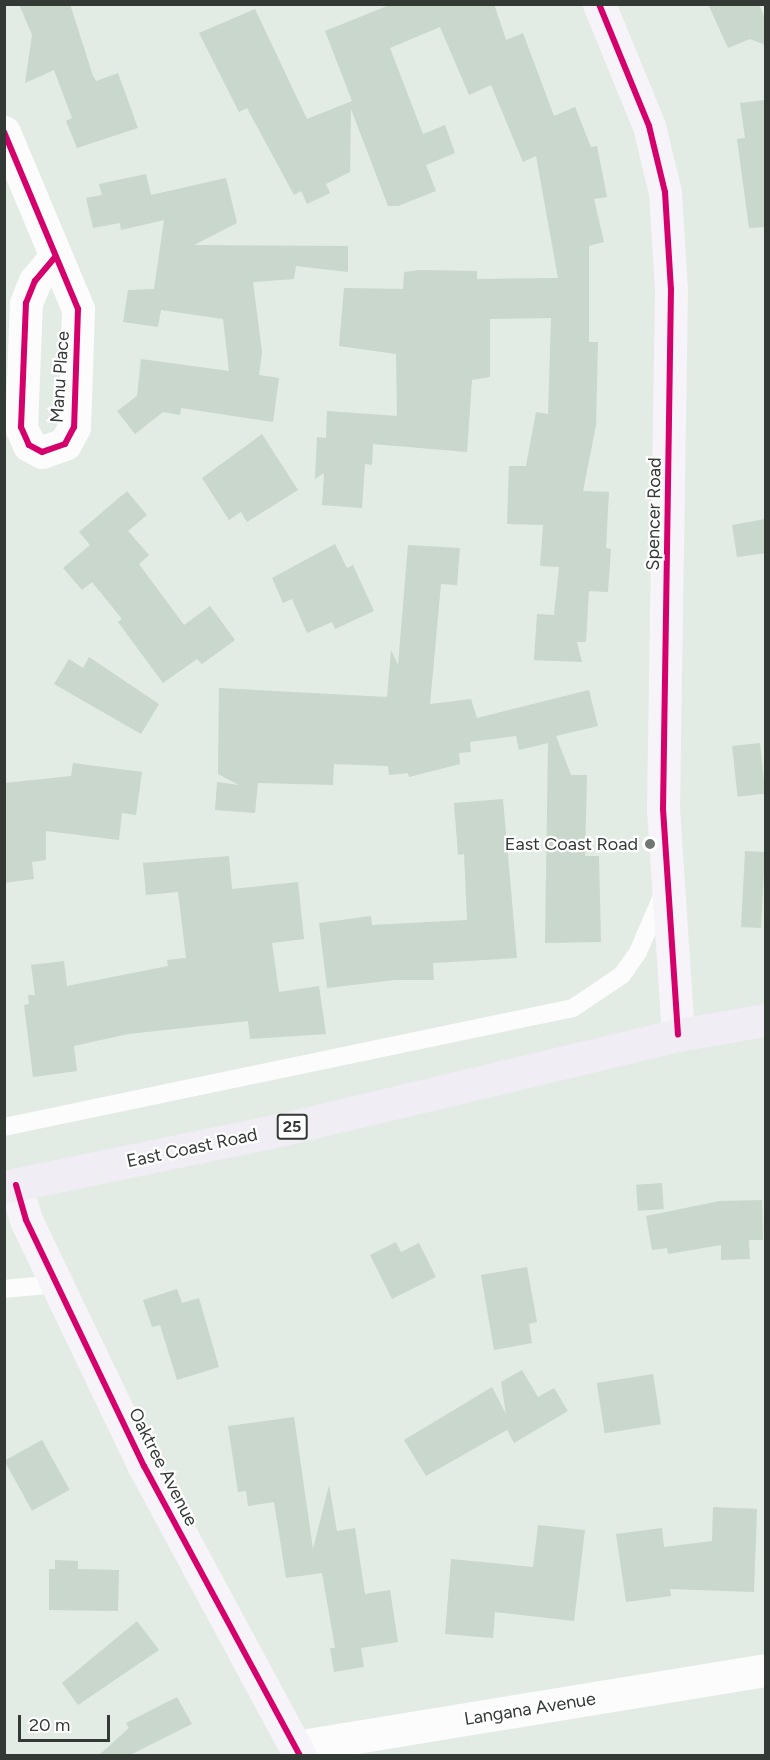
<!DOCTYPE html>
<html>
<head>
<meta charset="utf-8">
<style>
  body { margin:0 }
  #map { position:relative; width:770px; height:1760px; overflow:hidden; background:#e2ebe4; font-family:Figtree,sans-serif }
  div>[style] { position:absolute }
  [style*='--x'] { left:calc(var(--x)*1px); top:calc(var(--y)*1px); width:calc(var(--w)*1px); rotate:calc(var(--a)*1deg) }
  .building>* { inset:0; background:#c9d7cc; transform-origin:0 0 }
  .lane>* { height:18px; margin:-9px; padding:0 9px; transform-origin:9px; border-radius:9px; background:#fbfcfb }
  .street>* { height:33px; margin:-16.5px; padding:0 16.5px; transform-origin:16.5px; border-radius:16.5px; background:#fbfcfb }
  .secondary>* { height:33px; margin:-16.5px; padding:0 16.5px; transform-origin:16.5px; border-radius:16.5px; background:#f6f4f8 }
  .primary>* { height:33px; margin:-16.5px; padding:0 16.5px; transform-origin:16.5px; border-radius:16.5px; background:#f0edf4 }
  .cycleway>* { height:6px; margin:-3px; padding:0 3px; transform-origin:3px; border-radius:3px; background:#d6006c }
  .dots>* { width:16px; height:16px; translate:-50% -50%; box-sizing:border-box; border:3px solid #fff; border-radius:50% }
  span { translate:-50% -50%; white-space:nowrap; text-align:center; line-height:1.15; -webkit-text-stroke:4.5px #fff; paint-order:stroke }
  .shield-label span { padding:2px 4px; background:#fff; border:2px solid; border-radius:4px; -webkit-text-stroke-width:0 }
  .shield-label { font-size:16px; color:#333a35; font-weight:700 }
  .street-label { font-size:18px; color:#333a35 }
  .poi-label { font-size:18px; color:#333a35 }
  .right { translate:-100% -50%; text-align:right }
  .frame { position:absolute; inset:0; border:6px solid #333a35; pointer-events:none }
  .scale { position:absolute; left:18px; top:1715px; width:92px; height:27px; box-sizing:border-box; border:3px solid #333a35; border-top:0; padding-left:8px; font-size:18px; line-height:21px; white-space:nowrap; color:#333a35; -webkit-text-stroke:4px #fff; paint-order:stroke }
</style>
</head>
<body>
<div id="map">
  <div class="building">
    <i style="clip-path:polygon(19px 4px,70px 4px,93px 76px,96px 81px,118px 73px,138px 128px,77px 148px,66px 121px,72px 118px,54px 70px,25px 83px,32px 35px)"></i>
    <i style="clip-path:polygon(392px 4px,494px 4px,506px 40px,523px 33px,554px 116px,575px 107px,591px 147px,597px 146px,607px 197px,594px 199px,604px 242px,589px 246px,589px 342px,598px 342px,596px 425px,583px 491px,609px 492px,606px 548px,611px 549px,608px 592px,589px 591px,586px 642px,577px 642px,582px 662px,534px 660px,537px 614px,554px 615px,559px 567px,540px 566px,543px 525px,507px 524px,509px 466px,526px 466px,536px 412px,548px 414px,551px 318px,490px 319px,490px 377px,472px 380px,467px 452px,373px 444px,372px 465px,365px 464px,362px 508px,322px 505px,324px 473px,315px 479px,317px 437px,326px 438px,327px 411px,397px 416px,396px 354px,339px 346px,344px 288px,403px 289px,404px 272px,420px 270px,477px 271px,477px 279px,558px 278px,536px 156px,523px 162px,491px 85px,469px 95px,440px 27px,390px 48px,423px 134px,445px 125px,455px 153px,426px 165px,436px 191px,398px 206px,388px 206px,351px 109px,350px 172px,326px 184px,330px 193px,307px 204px,301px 191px,294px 195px,247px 108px,239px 112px,199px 33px,255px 9px,307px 119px,352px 101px,325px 31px)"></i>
    <i style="clip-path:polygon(708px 4px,759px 4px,765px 19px,765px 45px,750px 39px,728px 48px)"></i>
    <i style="clip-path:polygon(765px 100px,765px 227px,749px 228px,737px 139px,745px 138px,740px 103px)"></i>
    <i style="clip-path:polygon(146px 174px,151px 195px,226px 178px,237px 223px,194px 245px,348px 246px,348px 272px,296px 266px,294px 279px,253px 282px,262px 352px,259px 375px,279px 378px,273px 422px,181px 408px,180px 415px,163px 412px,135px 434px,117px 411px,137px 396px,141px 359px,229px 371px,223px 319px,161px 310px,158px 327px,123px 322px,128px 290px,154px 289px,164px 220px,121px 230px,120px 223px,93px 228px,86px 198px,102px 195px,99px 184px)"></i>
    <i style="clip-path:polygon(262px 434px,298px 490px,247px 522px,241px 512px,229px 520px,202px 478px)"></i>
    <i style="clip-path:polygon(127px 491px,147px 515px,128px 531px,149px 555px,139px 564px,184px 625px,210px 606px,235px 640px,202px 664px,197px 659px,163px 683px,118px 622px,122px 619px,92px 582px,82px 590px,63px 568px,90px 545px,79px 532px)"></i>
    <i style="clip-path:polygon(765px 519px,765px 553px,737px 557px,732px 525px)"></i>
    <i style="clip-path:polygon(335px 544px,347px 568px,353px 565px,374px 611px,335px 629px,332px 622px,307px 633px,292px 599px,283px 603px,272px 578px)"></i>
    <i style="clip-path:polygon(408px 545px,460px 548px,457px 585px,441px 584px,430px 704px,471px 699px,477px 718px,589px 690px,598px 726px,556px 736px,571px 775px,587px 775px,585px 856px,599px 856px,601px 942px,545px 943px,548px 743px,519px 750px,516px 736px,470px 742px,471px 752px,459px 753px,460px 764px,409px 777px,408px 773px,389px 775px,388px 766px,334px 764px,333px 785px,258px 783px,255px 813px,215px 810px,217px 782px,239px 785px,218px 774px,219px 688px,387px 697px,391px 650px,398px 665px)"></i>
    <i style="clip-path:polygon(89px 657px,159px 704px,141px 734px,54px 684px,69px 659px,83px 668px)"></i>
    <i style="left:760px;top:743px;width:51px;height:28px;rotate:84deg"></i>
    <i style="clip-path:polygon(73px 763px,142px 772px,136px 815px,122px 813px,119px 840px,46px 831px,46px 860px,32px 862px,34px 879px,4px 883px,4px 783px,71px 776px)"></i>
    <i style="clip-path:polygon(503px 799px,517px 958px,433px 963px,434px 980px,395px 980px,327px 988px,319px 923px,371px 916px,372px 925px,467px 920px,464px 854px,458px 855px,454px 803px)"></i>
    <i style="left:745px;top:851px;width:20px;height:76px;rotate:3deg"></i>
    <i style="clip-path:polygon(229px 856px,232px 889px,298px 882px,304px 939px,272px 943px,279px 992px,319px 986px,326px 1034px,250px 1039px,248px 1021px,128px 1034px,74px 1046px,77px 1071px,33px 1077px,24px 1005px,29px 1004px,28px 995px,35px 995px,31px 965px,64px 961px,67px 986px,168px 966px,167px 960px,186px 958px,178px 892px,146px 895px,143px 863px)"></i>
    <i style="left:662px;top:1183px;width:26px;height:26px;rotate:86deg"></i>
    <i style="clip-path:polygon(762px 1200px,763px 1240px,749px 1240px,750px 1259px,721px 1260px,721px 1245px,668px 1254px,667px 1248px,652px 1250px,646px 1216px,720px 1201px)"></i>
    <i style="clip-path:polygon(396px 1242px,401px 1252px,419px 1243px,436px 1277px,392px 1299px,370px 1255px)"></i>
    <i style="clip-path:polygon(527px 1267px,537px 1322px,529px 1324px,532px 1343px,494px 1350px,481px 1275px)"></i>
    <i style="clip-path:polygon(177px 1289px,182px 1303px,199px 1298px,219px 1367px,177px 1380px,160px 1325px,152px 1327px,143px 1300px)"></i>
    <i style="clip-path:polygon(522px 1370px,538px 1397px,554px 1388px,568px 1411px,514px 1443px,507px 1430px,426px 1476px,404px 1440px,492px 1387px,506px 1414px,501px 1382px)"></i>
    <i style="left:653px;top:1374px;width:51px;height:57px;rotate:81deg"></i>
    <i style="clip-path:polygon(294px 1417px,313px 1549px,329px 1485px,337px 1531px,355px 1528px,365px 1594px,390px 1590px,398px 1642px,361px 1648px,364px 1667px,334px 1672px,330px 1648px,335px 1648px,322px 1573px,286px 1578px,274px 1502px,248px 1506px,246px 1491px,238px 1492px,228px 1426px)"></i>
    <i style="left:42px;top:1440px;width:57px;height:43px;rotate:61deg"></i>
    <i style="clip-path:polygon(713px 1507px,757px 1509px,754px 1592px,670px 1589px,671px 1596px,626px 1602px,616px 1534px,662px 1528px,664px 1547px,712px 1541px)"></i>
    <i style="clip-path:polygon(538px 1525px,585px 1530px,574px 1621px,495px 1612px,493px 1638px,445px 1634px,451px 1559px,533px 1567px)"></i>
    <i style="clip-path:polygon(55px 1560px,78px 1561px,78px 1569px,119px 1570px,118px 1611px,49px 1610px,49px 1569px,55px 1569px)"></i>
    <i style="clip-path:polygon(137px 1621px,159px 1650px,78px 1705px,62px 1683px)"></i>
    <i style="clip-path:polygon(177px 1697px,192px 1724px,130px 1755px,99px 1755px,129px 1728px,126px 1723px)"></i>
  </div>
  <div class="lane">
    <i style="--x:4;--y:1127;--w:581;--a:-11.81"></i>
    <i style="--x:573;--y:1008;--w:59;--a:-34"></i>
    <i style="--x:622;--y:975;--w:28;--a:-55"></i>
    <i style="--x:638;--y:952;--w:63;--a:-66.7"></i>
    <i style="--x:4;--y:1289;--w:53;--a:-5.4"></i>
  </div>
  <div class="street">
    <i style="--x:4;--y:132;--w:192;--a:67.3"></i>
    <i style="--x:78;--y:309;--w:118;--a:91.9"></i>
    <i style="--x:74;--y:427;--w:19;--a:118"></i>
    <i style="--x:65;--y:444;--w:24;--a:161"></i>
    <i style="--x:42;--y:452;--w:15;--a:-152"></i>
    <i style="--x:29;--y:445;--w:20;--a:-114"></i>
    <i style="--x:21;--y:427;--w:124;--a:-87.7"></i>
    <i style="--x:26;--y:303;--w:24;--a:-68"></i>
    <i style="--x:35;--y:281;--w:31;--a:-50"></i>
    <i style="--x:295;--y:1747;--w:477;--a:-9.3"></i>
  </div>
  <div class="secondary">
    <i style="--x:599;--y:4;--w:132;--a:67.7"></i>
    <i style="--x:649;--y:126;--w:68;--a:76.4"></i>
    <i style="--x:665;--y:192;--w:97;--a:86.5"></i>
    <i style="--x:671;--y:289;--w:520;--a:90.88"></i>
    <i style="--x:663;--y:809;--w:226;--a:86.2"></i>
    <i style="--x:16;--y:1185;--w:36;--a:74"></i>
    <i style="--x:26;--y:1220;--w:273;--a:64.4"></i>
    <i style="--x:144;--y:1466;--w:329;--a:61.7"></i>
  </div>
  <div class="primary">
    <i style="--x:4;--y:1187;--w:290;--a:-11.7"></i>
    <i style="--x:288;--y:1128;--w:401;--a:-13.4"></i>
    <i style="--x:678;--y:1035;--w:89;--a:-9.7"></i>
  </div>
  <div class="cycleway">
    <i style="--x:599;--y:4;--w:132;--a:67.7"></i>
    <i style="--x:649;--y:126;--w:68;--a:76.4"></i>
    <i style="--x:665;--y:192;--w:97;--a:86.5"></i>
    <i style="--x:671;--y:289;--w:520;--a:90.88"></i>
    <i style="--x:663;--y:809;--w:226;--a:86.2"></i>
    <i style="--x:4;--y:132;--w:192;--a:67.3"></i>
    <i style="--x:78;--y:309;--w:118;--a:91.9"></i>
    <i style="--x:74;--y:427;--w:19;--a:118"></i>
    <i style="--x:65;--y:444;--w:24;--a:161"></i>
    <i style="--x:42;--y:452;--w:15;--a:-152"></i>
    <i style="--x:29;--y:445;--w:20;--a:-114"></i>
    <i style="--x:21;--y:427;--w:124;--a:-87.7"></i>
    <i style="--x:26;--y:303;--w:24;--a:-68"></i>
    <i style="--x:35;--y:281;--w:31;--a:-50"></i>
    <i style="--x:16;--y:1185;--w:36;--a:74"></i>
    <i style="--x:26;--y:1220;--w:273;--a:64.4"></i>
    <i style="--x:144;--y:1466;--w:329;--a:61.7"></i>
  </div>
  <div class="dots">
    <i style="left:650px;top:844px;background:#707872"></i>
  </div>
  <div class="shield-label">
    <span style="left:292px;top:1127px">25</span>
  </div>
  <div class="street-label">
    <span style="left:60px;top:377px;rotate:-86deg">Manu Place</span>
    <span style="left:654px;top:514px;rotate:-89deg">Spencer Road</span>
    <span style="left:192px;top:1148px;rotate:-12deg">East Coast Road</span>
    <span style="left:163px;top:1467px;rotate:63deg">Oaktree Avenue</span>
    <span style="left:530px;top:1709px;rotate:-9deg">Langana Avenue</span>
  </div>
  <div class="poi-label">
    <span class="right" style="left:638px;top:844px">East Coast Road</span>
  </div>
  <div class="frame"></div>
  <div class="scale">20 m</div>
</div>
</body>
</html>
